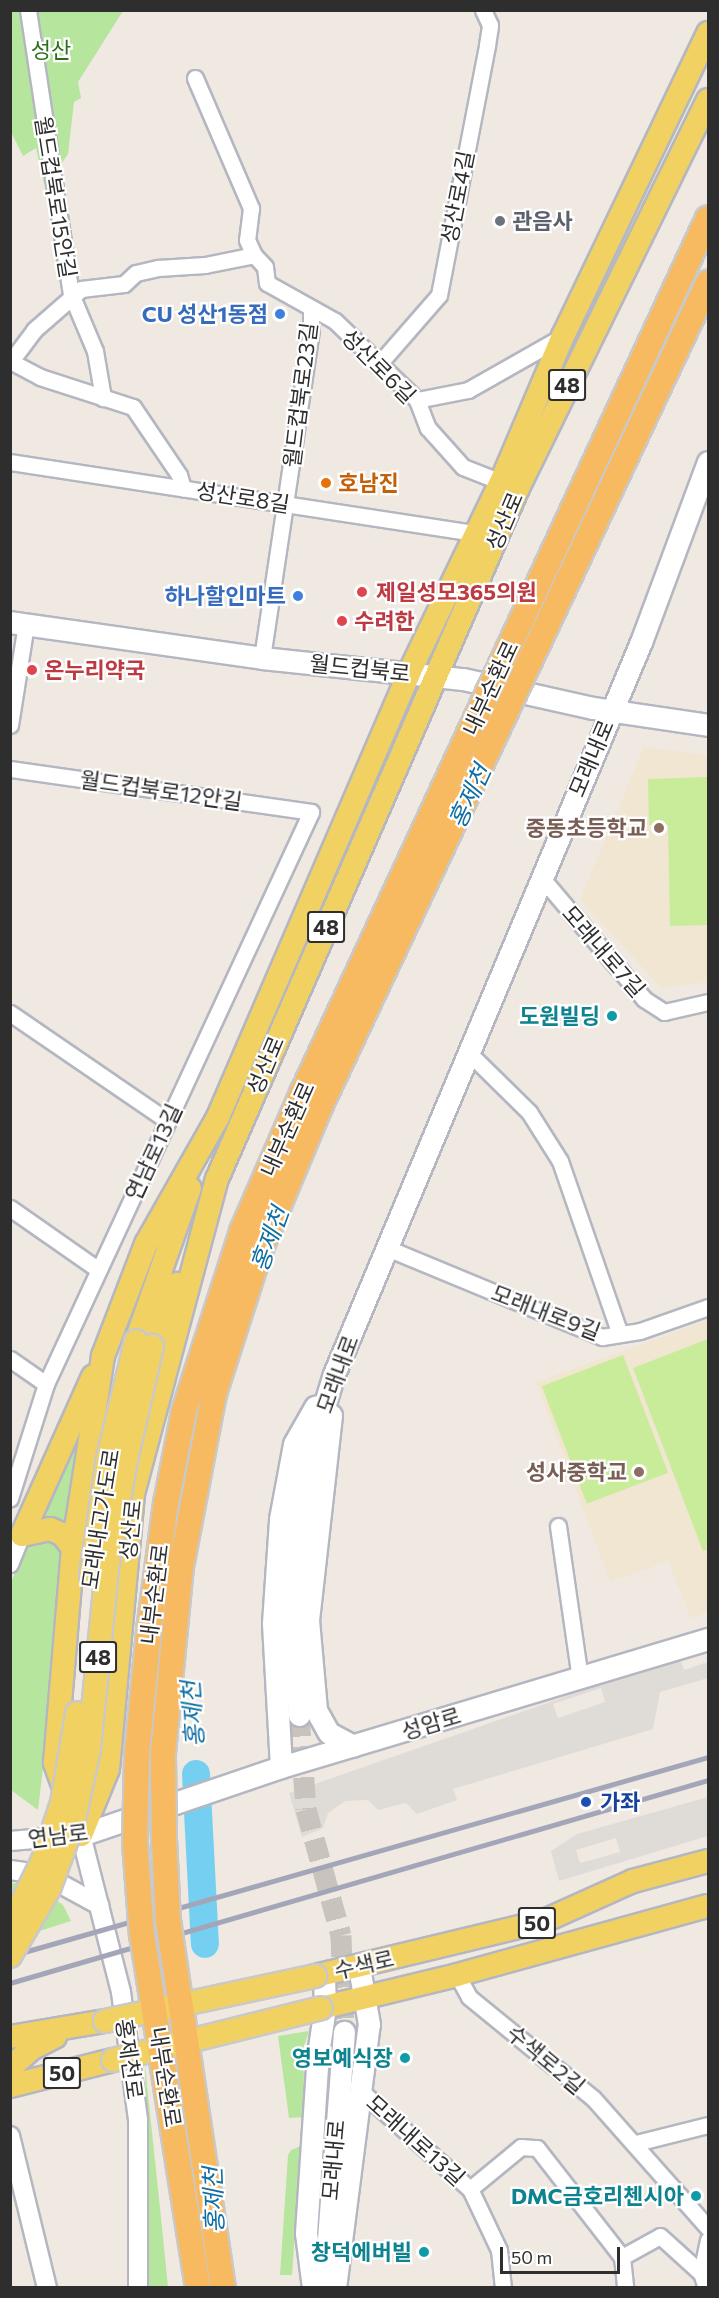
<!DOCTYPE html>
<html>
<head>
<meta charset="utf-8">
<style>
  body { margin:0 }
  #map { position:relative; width:719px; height:2298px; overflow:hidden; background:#efe9e1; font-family:Commissioner,"Noto Sans KR",sans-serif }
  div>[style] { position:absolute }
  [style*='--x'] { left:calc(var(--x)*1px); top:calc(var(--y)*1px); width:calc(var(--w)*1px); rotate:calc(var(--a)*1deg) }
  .education>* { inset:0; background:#f0e6d1 }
  .green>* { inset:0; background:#b6e59e }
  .pitch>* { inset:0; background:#c9ec9a; transform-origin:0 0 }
  .plaza>* { inset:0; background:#dfdcd8 }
  .pier>* { inset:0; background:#efe9e1 }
  .river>* { height:28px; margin:-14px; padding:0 14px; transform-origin:14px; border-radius:14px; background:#75cff0 }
  .secondary-tunnel>* { height:21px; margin-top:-10.5px; transform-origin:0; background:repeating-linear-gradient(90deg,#c8c4bd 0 21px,transparent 0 31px) }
  .roads { filter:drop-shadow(2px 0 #b4b7c1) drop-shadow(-2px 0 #b4b7c1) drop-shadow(0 2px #b4b7c1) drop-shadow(0 -2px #b4b7c1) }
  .minor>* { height:15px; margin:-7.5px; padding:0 7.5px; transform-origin:7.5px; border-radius:7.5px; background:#fff }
  .tertiary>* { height:18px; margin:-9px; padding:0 9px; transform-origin:9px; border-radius:9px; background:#fff }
  .secondary>* { height:21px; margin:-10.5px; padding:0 10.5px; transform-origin:10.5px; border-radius:10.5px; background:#fff }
  .primary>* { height:22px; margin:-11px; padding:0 11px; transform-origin:11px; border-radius:11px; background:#f2d163 }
  .rail>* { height:4.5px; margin:-2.25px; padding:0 2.25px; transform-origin:2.25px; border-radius:2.25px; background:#a3a6b8 }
  .bridges { filter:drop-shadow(2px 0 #c9c9c9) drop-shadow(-2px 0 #c9c9c9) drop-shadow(0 2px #c9c9c9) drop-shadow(0 -2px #c9c9c9) }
  .primary-bridge>* { height:22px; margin:-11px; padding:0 11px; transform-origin:11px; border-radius:11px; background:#f2d163 }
  .trunk-bridge>* { height:24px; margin:-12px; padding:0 12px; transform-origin:12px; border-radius:12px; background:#f8ba60 }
  .dots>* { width:16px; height:16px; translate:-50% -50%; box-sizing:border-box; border:3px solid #fff; border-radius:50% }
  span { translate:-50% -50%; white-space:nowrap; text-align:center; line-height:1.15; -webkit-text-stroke:4.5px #fff; paint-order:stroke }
  .shield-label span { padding:2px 4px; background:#fff; border:2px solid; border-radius:4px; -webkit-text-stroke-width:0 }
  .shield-label { font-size:21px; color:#2e2e2e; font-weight:700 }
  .park-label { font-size:22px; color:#2c6e1b }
  .street-label { font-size:22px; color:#2e2e2e }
  .worship-label { font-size:22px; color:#5b616d; font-weight:700 }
  .left { translate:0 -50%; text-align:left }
  .shop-label { font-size:22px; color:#366cbe; font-weight:700 }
  .right { translate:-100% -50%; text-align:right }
  .food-label { font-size:22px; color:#c56008; font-weight:700 }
  .health-label { font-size:22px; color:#be3a42; font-weight:700 }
  .education-label { font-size:22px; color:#785e54; font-weight:700 }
  .culture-label { font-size:22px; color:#0d838f; font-weight:700 }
  .transit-label { font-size:22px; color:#164399; font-weight:700 }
  .water-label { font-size:24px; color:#0d6fa3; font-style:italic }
  .frame { position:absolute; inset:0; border:12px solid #2e2e2e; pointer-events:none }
  .scale { position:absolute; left:500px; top:2247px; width:120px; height:27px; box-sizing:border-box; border:3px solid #2e2e2e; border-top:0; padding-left:8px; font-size:18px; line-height:21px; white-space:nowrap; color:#2e2e2e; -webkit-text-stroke:4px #fff; paint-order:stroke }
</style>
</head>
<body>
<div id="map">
  <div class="education">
    <i style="clip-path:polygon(644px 747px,708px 755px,708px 982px,662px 988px,580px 900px)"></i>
    <i style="clip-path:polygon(708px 1320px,708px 1612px,691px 1618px,668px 1561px,610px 1582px,536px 1382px)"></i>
  </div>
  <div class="green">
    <i style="clip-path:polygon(11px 11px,123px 11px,78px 82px,81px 98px,74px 102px,68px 154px,45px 188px,36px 148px,23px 156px,12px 134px)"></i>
    <i style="clip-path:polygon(86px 1402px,70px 1533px,35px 1522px)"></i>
    <i style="clip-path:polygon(29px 1537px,69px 1547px,38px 1810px,11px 1790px,11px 1583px)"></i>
    <i style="clip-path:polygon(11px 1883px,34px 1884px,63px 1905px,71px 1921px,11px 1940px)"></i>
    <i style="clip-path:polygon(309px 2031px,303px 2049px,305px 2117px,289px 2118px,278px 2036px)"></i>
    <i style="clip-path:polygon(145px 2066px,160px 2208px,168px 2287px,148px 2287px)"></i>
    <i style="clip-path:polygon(301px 2146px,292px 2275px,280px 2275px,288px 2155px,291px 2150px)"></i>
  </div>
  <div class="pitch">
    <i style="clip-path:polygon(708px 777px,708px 925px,670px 926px,668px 825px,649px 825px,648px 779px)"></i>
    <i style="clip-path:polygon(708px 1339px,708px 1549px,703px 1551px,633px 1368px)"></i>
    <i style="left:623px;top:1355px;width:126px;height:87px;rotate:69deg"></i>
  </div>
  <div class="plaza">
    <i style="clip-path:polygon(evenodd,708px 1647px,680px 1659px,684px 1670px,708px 1662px,708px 1678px,660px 1692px,653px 1729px,453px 1789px,457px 1800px,417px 1814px,406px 1803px,378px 1810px,368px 1800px,345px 1801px,328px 1813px,323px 1828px,302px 1837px,289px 1793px,708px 1647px,601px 1688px,605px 1702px,558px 1718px,553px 1704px,601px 1688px)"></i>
    <i style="clip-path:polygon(evenodd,708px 1797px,708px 1836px,559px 1881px,551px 1851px,577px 1834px,708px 1797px,616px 1838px,620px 1852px,580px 1863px,576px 1850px,616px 1838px)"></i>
  </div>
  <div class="pier">
    <i style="clip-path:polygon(708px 194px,708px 332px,662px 430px,656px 426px,301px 1192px,248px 1335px,209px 1484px,189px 1618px,181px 1769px,185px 1889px,205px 1883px,211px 1936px,188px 1942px,192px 1977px,215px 1972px,225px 2059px,205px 2064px,240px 2288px,183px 2288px,141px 1804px,184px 1411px,220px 1295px,472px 681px)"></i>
  </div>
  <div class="river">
    <i style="--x:196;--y:1774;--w:170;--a:87"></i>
  </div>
  <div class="secondary-tunnel">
    <i style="--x:299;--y:1715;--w:94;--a:85.7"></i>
    <i style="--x:306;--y:1809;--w:131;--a:74.5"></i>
    <i style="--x:341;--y:1935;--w:97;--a:88.2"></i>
  </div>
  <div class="roads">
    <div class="minor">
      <i style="--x:28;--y:10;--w:287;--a:81.4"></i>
      <i style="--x:71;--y:294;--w:62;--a:67.2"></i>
      <i style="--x:95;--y:351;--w:48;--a:80.3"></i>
      <i style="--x:195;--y:78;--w:142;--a:66.7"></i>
      <i style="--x:251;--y:208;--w:32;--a:97"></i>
      <i style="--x:247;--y:240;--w:17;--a:65"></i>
      <i style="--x:10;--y:361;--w:34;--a:28"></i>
      <i style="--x:40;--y:377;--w:98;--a:17.9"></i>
      <i style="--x:133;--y:407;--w:82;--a:55.9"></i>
      <i style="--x:179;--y:475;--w:14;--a:73"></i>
      <i style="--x:11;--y:361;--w:39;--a:-53"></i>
      <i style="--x:34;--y:330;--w:62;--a:-41.1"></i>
      <i style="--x:81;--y:289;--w:43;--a:-6.6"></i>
      <i style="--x:124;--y:284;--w:16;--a:-43"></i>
      <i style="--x:136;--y:273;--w:23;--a:-13"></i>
      <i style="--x:158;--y:268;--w:47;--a:-3.7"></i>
      <i style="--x:205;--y:265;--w:50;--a:-11.5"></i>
      <i style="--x:254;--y:255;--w:16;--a:47"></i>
      <i style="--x:265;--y:267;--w:16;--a:83"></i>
      <i style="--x:267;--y:283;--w:78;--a:29.2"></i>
      <i style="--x:335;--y:321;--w:114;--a:43.9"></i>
      <i style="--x:417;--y:400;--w:30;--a:69"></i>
      <i style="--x:428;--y:428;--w:52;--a:48.1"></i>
      <i style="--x:463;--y:467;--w:41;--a:21.5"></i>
      <i style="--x:378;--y:365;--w:93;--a:-48.9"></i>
      <i style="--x:439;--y:295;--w:255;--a:-79.1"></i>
      <i style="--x:487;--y:45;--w:20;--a:-81"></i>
      <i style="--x:490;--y:25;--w:17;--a:-115"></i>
      <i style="--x:417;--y:400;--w:52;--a:-11.1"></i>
      <i style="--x:468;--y:390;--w:109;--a:-29.6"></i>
      <i style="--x:10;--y:462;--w:471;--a:8.7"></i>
      <i style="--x:262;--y:658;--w:332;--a:-81.5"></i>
      <i style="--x:311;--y:330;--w:21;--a:-90"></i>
      <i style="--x:10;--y:725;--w:102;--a:-81"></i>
      <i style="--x:10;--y:769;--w:304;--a:8.1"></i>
      <i style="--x:311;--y:812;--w:630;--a:114.86"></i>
      <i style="--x:46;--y:1384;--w:120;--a:107.5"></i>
      <i style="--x:541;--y:877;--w:160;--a:49.8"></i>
      <i style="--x:644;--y:999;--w:24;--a:33"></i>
      <i style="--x:664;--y:1012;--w:45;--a:-12.8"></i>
      <i style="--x:10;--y:1013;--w:191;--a:34.4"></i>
      <i style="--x:468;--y:1052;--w:86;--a:44.5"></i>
      <i style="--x:529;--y:1112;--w:58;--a:57.7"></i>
      <i style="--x:560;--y:1161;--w:183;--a:70.9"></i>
      <i style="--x:10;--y:1208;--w:108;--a:34.9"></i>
      <i style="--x:387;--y:1248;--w:233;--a:22.5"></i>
      <i style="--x:602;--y:1337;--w:38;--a:-9"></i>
      <i style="--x:640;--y:1331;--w:72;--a:-19.4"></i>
      <i style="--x:10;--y:1359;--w:44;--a:34.8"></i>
      <i style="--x:558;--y:1526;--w:154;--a:81.8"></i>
      <i style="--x:10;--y:1564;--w:31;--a:-68"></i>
      <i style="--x:457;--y:1975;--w:25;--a:61"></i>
      <i style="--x:469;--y:1997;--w:160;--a:39.2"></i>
      <i style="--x:593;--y:2098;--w:174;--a:48.5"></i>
      <i style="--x:361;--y:2091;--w:147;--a:42"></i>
      <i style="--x:636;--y:2143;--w:74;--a:-14"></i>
      <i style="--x:622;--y:2257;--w:43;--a:-28.9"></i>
      <i style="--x:660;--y:2236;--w:55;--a:42.1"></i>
      <i style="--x:503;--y:2288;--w:38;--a:-96"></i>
      <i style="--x:499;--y:2250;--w:68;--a:-115.4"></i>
      <i style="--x:470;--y:2189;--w:66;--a:-39.5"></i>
      <i style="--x:521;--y:2147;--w:16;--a:4"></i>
      <i style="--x:537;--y:2148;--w:138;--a:52.1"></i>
      <i style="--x:622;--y:2257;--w:31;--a:84"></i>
      <i style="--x:706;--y:2288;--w:16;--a:-108"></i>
      <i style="--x:701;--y:2273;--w:34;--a:-78"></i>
    </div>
    <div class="tertiary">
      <i style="--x:10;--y:1841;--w:71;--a:-4.8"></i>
      <i style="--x:81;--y:1835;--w:162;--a:75.7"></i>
      <i style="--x:121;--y:1992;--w:129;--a:82.4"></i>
      <i style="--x:138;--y:2120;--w:168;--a:90"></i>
      <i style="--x:10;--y:1870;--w:34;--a:8"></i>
      <i style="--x:44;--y:1875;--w:63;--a:28.6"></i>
      <i style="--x:10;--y:2136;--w:156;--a:76.3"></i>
    </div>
    <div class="secondary">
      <i style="--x:10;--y:622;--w:255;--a:8.1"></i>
      <i style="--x:262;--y:658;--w:202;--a:6"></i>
      <i style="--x:463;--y:679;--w:133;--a:12.6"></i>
      <i style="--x:593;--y:708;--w:116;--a:8.4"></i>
      <i style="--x:331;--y:1415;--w:206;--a:96.4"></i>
      <i style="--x:308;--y:1620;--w:90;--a:84.9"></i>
      <i style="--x:316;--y:1710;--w:26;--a:61"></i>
      <i style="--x:329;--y:1733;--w:27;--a:28"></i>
      <i style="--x:299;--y:1715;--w:94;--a:-94.9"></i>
      <i style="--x:291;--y:1621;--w:99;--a:-85.4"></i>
      <i style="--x:299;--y:1522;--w:74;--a:-80.7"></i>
      <i style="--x:311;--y:1449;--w:78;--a:-73"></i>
      <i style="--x:334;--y:1374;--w:794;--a:-67.25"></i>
      <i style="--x:641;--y:642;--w:192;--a:-69.6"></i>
      <i style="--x:281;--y:1767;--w:144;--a:-93.2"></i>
      <i style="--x:273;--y:1623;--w:104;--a:-86.1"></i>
      <i style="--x:280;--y:1519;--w:76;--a:-79.4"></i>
      <i style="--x:294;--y:1444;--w:43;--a:-60.4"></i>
      <i style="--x:81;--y:1835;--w:211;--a:-18.8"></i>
      <i style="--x:281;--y:1767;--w:446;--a:-16.7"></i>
      <i style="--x:325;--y:2278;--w:247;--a:-85.6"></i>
      <i style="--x:313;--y:2288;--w:55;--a:-97.3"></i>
      <i style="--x:306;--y:2233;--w:179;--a:-86.2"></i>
      <i style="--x:318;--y:2054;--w:48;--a:-81.5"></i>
      <i style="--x:325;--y:2007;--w:33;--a:-92"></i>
      <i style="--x:335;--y:2288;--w:266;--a:-82.7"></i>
      <i style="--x:369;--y:2024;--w:58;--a:-100"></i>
    </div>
    <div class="primary">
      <i style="--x:136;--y:1341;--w:162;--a:-70.6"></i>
      <i style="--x:152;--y:1346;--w:67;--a:-68"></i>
      <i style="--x:22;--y:1535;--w:174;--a:-65.9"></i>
      <i style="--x:22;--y:1535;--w:29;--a:-12"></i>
      <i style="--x:50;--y:1529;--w:13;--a:23"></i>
      <i style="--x:62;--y:1534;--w:18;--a:52"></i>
      <i style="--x:81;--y:1835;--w:77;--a:-109.9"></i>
      <i style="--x:55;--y:1763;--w:216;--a:-85.2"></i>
      <i style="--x:73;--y:1548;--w:194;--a:-81.1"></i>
      <i style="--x:103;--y:1356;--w:120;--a:-69"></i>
      <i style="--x:146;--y:1244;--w:146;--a:-60.4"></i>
      <i style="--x:218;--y:1117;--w:483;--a:-66.7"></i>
      <i style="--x:409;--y:673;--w:212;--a:-64.3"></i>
      <i style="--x:501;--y:482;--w:159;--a:-67"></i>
      <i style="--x:563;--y:336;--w:336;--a:-64.4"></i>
      <i style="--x:81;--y:1835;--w:71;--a:-67.8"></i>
      <i style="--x:108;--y:1769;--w:276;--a:-84.8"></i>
      <i style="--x:133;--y:1494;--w:326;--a:-75.1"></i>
      <i style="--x:217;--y:1179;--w:754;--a:-66.46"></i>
      <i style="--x:518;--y:488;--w:432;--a:-63.9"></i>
      <i style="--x:315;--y:1976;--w:236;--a:-13.5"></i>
      <i style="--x:544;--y:1921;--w:98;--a:-24.2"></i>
      <i style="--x:633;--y:1881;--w:78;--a:-14.9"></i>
      <i style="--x:321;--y:2008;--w:140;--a:-13.6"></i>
      <i style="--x:457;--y:1975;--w:260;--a:-15.4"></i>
      <i style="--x:10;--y:2037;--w:96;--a:-9.6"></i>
      <i style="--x:10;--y:2068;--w:28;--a:-42"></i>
      <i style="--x:31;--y:2049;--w:27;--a:-27"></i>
      <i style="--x:10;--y:2086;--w:106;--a:-14.2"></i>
    </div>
  </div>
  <div class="rail">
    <i style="--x:10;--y:1956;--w:726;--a:-15.91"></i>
    <i style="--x:10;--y:1983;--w:727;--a:-16.22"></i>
  </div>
  <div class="bridges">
    <div class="primary-bridge">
      <i style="--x:91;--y:1575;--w:118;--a:-81.7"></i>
      <i style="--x:108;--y:1458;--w:120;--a:-76.5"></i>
      <i style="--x:10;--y:1927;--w:75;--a:-63.8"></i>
      <i style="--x:43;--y:1860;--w:60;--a:-71.6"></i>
      <i style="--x:62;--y:1803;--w:91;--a:-80.5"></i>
      <i style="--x:10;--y:1956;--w:78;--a:-59.8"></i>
      <i style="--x:49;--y:1889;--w:69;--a:-69.7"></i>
      <i style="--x:73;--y:1824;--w:77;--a:-78"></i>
      <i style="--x:89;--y:1749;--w:182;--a:-84.3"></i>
      <i style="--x:107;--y:1568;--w:110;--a:-80"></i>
      <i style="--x:126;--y:1460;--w:117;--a:-77.2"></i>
      <i style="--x:105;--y:2021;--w:215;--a:-12.1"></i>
      <i style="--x:113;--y:2060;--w:214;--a:-14"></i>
    </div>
    <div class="trunk-bridge">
      <i style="--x:198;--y:2288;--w:356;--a:-99"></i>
      <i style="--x:142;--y:1936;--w:93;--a:-94.3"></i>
      <i style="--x:135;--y:1843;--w:90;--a:-88.7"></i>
      <i style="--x:137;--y:1753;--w:124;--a:-84.4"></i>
      <i style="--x:149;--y:1630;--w:128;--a:-82.4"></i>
      <i style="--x:166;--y:1503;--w:94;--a:-78.9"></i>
      <i style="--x:184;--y:1411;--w:189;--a:-72.1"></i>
      <i style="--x:242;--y:1231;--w:153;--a:-66.5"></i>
      <i style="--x:303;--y:1091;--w:962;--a:-65.11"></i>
      <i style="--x:223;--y:2288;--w:371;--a:-98.5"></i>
      <i style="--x:168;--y:1921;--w:81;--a:-92.8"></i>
      <i style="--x:164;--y:1840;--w:87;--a:-90.7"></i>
      <i style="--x:163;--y:1753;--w:187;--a:-84.5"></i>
      <i style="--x:181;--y:1567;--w:176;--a:-79.2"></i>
      <i style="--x:214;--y:1394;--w:153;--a:-72.2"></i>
      <i style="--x:261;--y:1248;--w:153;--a:-67.3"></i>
      <i style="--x:320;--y:1107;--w:911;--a:-64.79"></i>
    </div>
  </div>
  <div class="dots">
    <i style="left:500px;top:221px;background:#6b7280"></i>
    <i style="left:280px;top:314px;background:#3f7fe0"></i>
    <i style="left:326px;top:483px;background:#e8710a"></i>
    <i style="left:362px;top:592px;background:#e0444e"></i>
    <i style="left:298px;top:596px;background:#3f7fe0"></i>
    <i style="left:342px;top:621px;background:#e0444e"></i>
    <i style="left:32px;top:670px;background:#e0444e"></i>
    <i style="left:659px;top:828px;background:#8d6e63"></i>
    <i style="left:612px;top:1016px;background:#0f9aa8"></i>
    <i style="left:639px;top:1472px;background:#8d6e63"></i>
    <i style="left:586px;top:1802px;background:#1a4fb4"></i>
    <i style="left:405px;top:2058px;background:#0f9aa8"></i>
    <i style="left:696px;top:2196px;background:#0f9aa8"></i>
    <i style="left:424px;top:2252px;background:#0f9aa8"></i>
  </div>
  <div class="shield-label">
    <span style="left:567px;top:385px">48</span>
    <span style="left:326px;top:927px">48</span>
    <span style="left:98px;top:1657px">48</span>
    <span style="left:537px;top:1923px">50</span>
    <span style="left:62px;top:2073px">50</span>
  </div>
  <div class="park-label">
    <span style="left:51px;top:50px">성산</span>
  </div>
  <div class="street-label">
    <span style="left:56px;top:197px;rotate:81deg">월드컵북로15안길</span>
    <span style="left:457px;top:197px;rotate:-79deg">성산로4길</span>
    <span style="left:379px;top:366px;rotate:45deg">성산로6길</span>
    <span style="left:300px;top:395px;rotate:-83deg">월드컵북로23길</span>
    <span style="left:243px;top:497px;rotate:9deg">성산로8길</span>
    <span style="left:504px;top:521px;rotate:-67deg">성산로</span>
    <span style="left:360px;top:668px;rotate:6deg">월드컵북로</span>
    <span style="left:490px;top:688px;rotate:-65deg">내부순환로</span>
    <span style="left:591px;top:758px;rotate:-67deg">모래내로</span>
    <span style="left:161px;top:790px;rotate:8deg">월드컵북로12안길</span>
    <span style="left:604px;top:951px;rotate:49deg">모래내로7길</span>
    <span style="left:265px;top:1065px;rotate:-67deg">성산로</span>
    <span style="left:287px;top:1129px;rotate:-66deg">내부순환로</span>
    <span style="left:153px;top:1152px;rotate:-65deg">연남로13길</span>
    <span style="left:546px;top:1312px;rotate:21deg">모래내로9길</span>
    <span style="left:337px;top:1374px;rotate:-70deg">모래내로</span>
    <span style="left:100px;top:1519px;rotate:-81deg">모래내고가도로</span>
    <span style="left:130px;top:1530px;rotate:-84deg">성산로</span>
    <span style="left:154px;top:1594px;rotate:-83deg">내부순환로</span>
    <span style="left:431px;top:1723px;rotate:-17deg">성암로</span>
    <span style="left:58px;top:1835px;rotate:-7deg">연남로</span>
    <span style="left:364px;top:1964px;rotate:-13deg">수색로</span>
    <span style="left:130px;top:2059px;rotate:82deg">홍제천로</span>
    <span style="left:546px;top:2059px;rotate:40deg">수색로2길</span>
    <span style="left:166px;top:2077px;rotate:81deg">내부순환로</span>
    <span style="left:416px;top:2140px;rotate:42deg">모래내로13길</span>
    <span style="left:333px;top:2160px;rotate:-85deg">모래내로</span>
  </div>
  <div class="worship-label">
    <span class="left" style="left:512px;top:221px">관음사</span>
  </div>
  <div class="shop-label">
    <span class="right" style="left:268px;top:314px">CU 성산1동점</span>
    <span class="right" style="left:286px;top:596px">하나할인마트</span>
  </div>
  <div class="food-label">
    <span class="left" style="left:338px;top:483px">호남진</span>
  </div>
  <div class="health-label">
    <span class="left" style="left:376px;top:592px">제일성모365의원</span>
    <span class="left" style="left:354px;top:621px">수려한</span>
    <span class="left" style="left:44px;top:670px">온누리약국</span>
  </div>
  <div class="education-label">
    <span class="right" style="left:647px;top:828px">중동초등학교</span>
    <span class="right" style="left:627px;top:1472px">성사중학교</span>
  </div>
  <div class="culture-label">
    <span class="right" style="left:600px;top:1016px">도원빌딩</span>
    <span class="right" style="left:393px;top:2058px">영보예식장</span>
    <span class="right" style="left:684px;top:2196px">DMC금호리첸시아</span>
    <span class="right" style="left:412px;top:2252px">창덕에버빌</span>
  </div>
  <div class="transit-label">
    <span class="left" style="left:600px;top:1802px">가좌</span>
  </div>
  <div class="water-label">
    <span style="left:469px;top:796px;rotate:-65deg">홍제천</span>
    <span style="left:269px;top:1239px;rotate:-70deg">홍제천</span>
    <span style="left:192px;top:1714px;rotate:-94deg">홍제천</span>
    <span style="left:213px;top:2200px;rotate:-92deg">홍제천</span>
  </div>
  <div class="frame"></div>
  <div class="scale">50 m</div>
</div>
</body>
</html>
